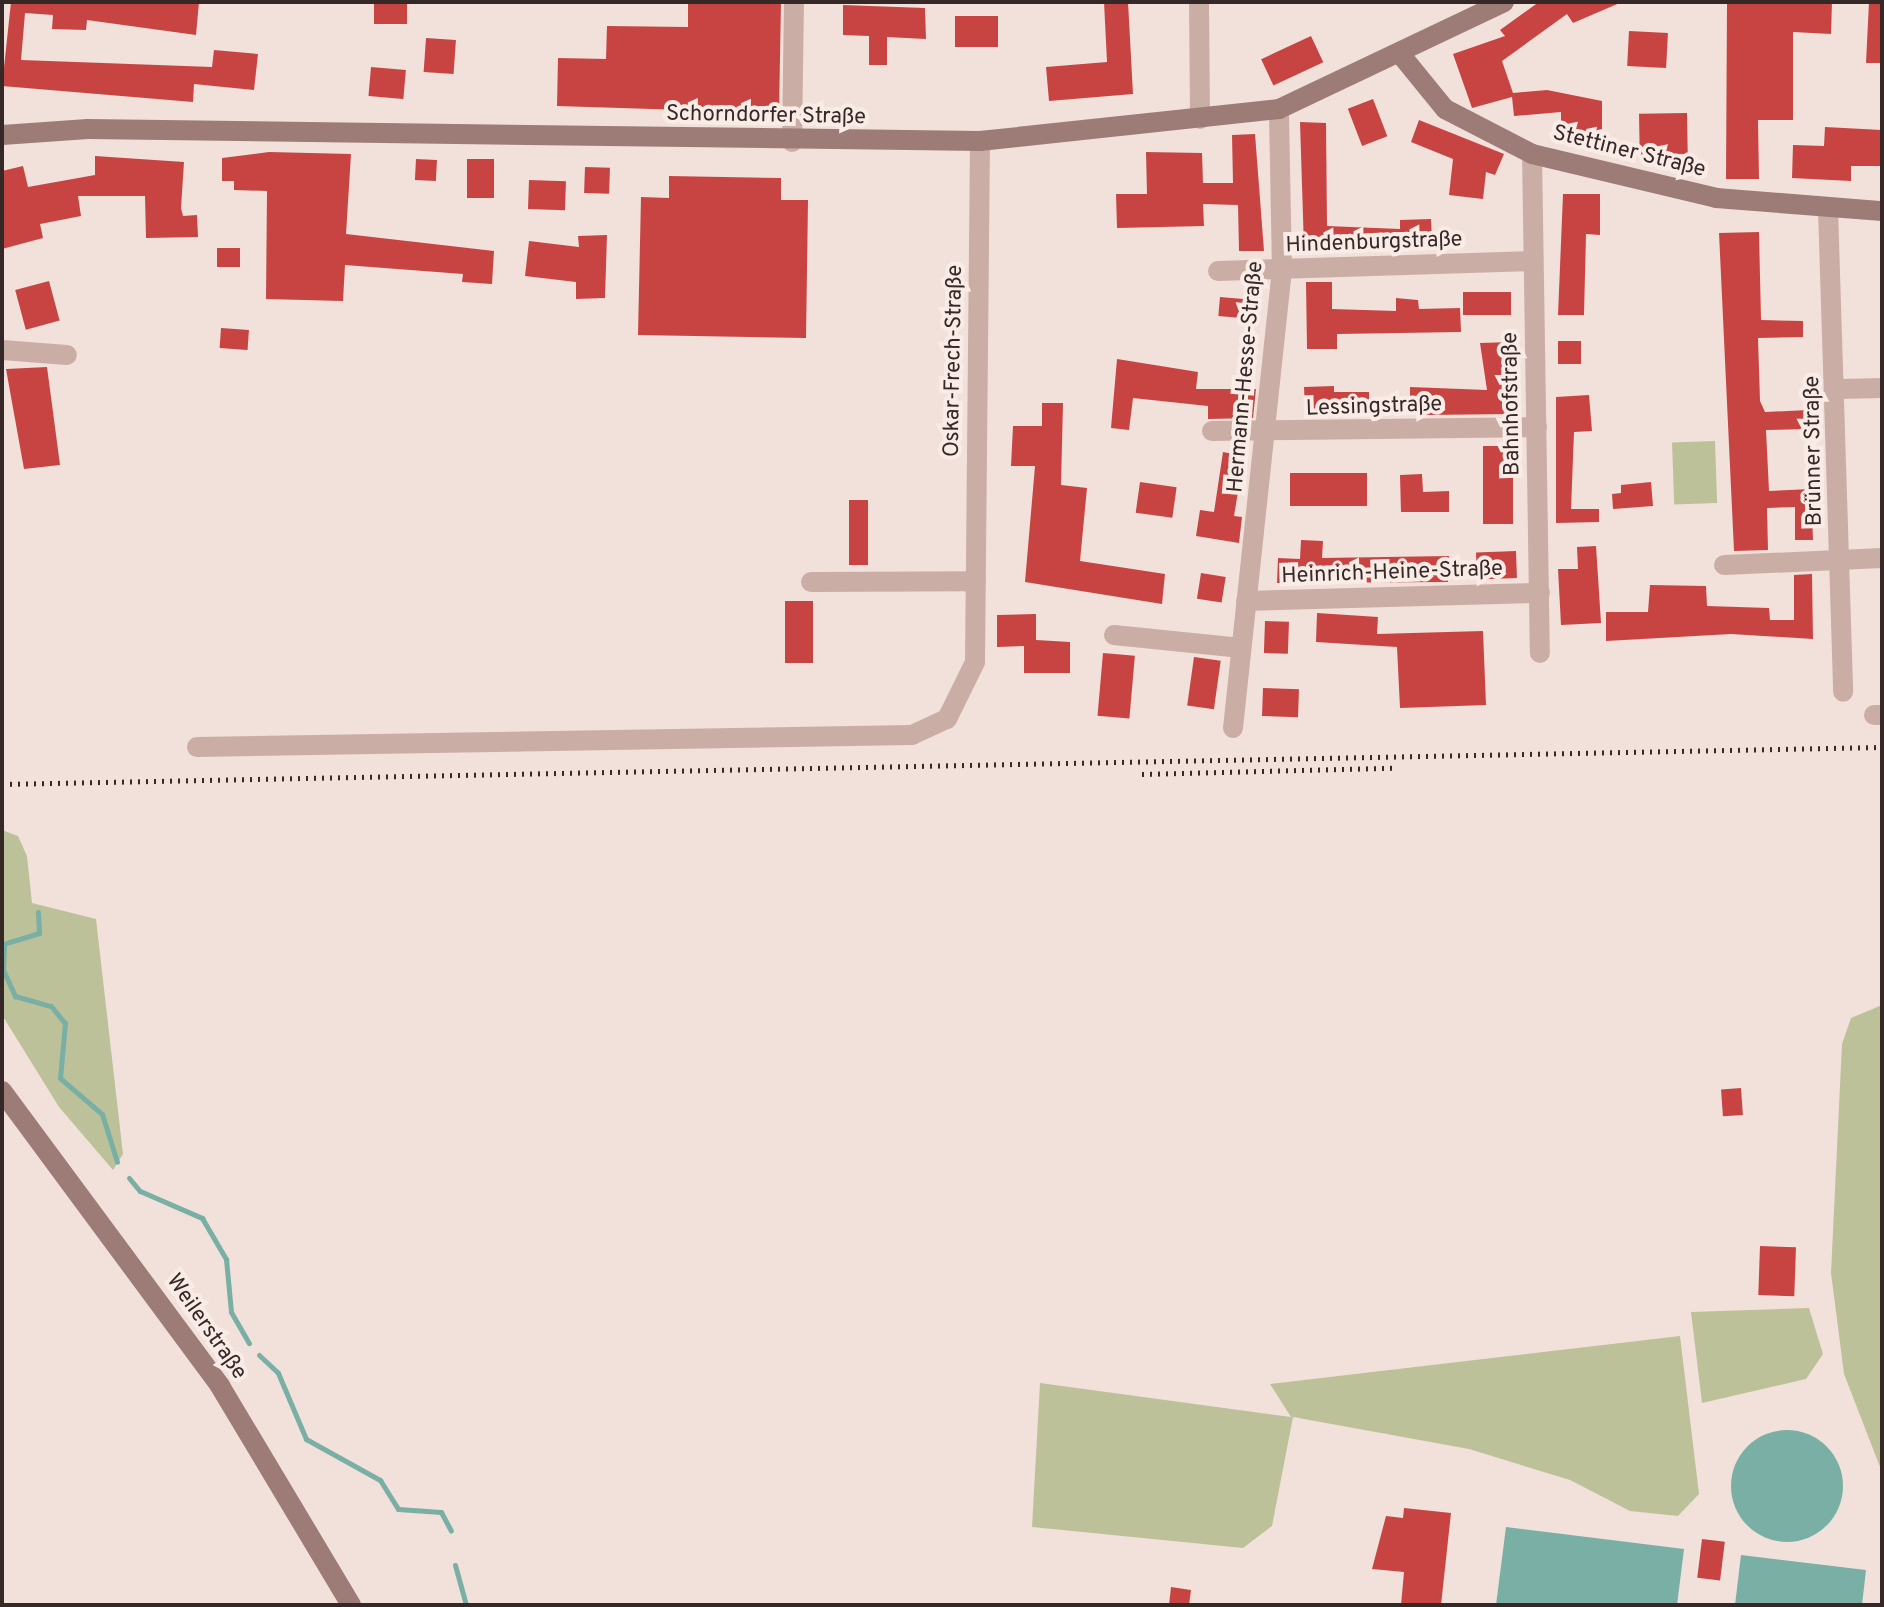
<!DOCTYPE html>
<html>
<head>
<meta charset="utf-8">
<style>
  body { margin:0 }
  #map { position:relative; width:1884px; height:1607px; overflow:hidden; background:#f2e1da; font-family:Overpass,sans-serif }
  div>[style] { position:absolute }
  [style*='--x'] { left:calc(var(--x)*1px); top:calc(var(--y)*1px); width:calc(var(--w)*1px); rotate:calc(var(--a)*1deg) }
  .green>* { inset:0; background:#bdc19a; transform-origin:0 0 }
  .water>* { inset:0; background:#79afa4 }
  .round { border-radius:50% }
  .stream>* { height:5px; margin:-2.5px; padding:0 2.5px; transform-origin:2.5px; border-radius:2.5px; background:#79afa4 }
  .building>* { inset:0; background:#c74443; transform-origin:0 0 }
  .street>* { height:20px; margin:-10px; padding:0 10px; transform-origin:10px; border-radius:10px; background:#caaea6 }
  .secondary>* { height:20px; margin:-10px; padding:0 10px; transform-origin:10px; border-radius:10px; background:#9d7c77 }
  .rail>* { height:5px; margin-top:-2.5px; transform-origin:0; background:repeating-linear-gradient(90deg,#352827 0 2px,transparent 0 8px) }
  span { translate:-50% -50%; white-space:nowrap; text-align:center; line-height:1.15; -webkit-text-stroke:8px #f9ece6; paint-order:stroke }
  .street-label { font-size:22px; color:#352827 }
  .frame { position:absolute; inset:0; border:4px solid #352827; pointer-events:none }
</style>
</head>
<body>
<div id="map">
  <div class="green">
    <i style="left:1715px;top:441px;width:62px;height:43px;rotate:88deg"></i>
    <i style="clip-path:polygon(2px 830px,18px 836px,27px 856px,32px 903px,96px 919px,123px 1154px,113px 1170px,59px 1107px,2px 1015px)"></i>
    <i style="clip-path:polygon(1882px 1005px,1882px 1472px,1844px 1374px,1831px 1273px,1842px 1044px,1851px 1018px)"></i>
    <i style="clip-path:polygon(1809px 1308px,1823px 1354px,1806px 1379px,1702px 1403px,1691px 1312px)"></i>
    <i style="clip-path:polygon(1680px 1336px,1699px 1494px,1678px 1516px,1630px 1511px,1570px 1480px,1469px 1449px,1293px 1417px,1272px 1526px,1243px 1548px,1032px 1527px,1040px 1383px,1291px 1417px,1270px 1384px)"></i>
  </div>
  <div class="water">
    <i class="round" style="left:1731px;top:1430px;width:112px;height:112px"></i>
    <i style="clip-path:polygon(1506px 1527px,1684px 1549px,1677px 1605px,1496px 1605px)"></i>
    <i style="clip-path:polygon(1741px 1555px,1866px 1570px,1862px 1605px,1735px 1605px)"></i>
  </div>
  <div class="stream">
    <i style="--x:38;--y:912;--w:21;--a:87"></i>
    <i style="--x:39;--y:933;--w:37;--a:163"></i>
    <i style="--x:4;--y:944;--w:26;--a:92"></i>
    <i style="--x:3;--y:970;--w:29;--a:65"></i>
    <i style="--x:15;--y:996;--w:37;--a:16"></i>
    <i style="--x:51;--y:1006;--w:22;--a:51"></i>
    <i style="--x:65;--y:1023;--w:55;--a:95.2"></i>
    <i style="--x:60;--y:1078;--w:55;--a:40.6"></i>
    <i style="--x:102;--y:1114;--w:50;--a:72.6"></i>
    <i style="--x:129;--y:1178;--w:17;--a:50"></i>
    <i style="--x:140;--y:1191;--w:68;--a:23.5"></i>
    <i style="--x:202;--y:1218;--w:48;--a:59.7"></i>
    <i style="--x:226;--y:1259;--w:53;--a:84.6"></i>
    <i style="--x:231;--y:1312;--w:36;--a:60"></i>
    <i style="--x:259;--y:1355;--w:26;--a:43"></i>
    <i style="--x:278;--y:1373;--w:72;--a:67"></i>
    <i style="--x:306;--y:1439;--w:85;--a:29"></i>
    <i style="--x:380;--y:1480;--w:34;--a:58"></i>
    <i style="--x:398;--y:1509;--w:43;--a:4"></i>
    <i style="--x:441;--y:1512;--w:21;--a:62"></i>
    <i style="--x:455;--y:1565;--w:41;--a:74.6"></i>
  </div>
  <div class="building">
    <i style="clip-path:polygon(11px 2px,199px 2px,196px 35px,87px 20px,86px 30px,52px 29px,53px 15px,25px 13px,21px 60px,212px 67px,214px 50px,258px 54px,254px 90px,194px 84px,193px 102px,2px 86px)"></i>
    <i style="left:374px;top:2px;width:33px;height:22px"></i>
    <i style="clip-path:polygon(688px 2px,781px 2px,779px 113px,557px 106px,558px 58px,606px 59px,607px 26px,688px 27px)"></i>
    <i style="clip-path:polygon(1104px 2px,1128px 2px,1133px 94px,1049px 101px,1046px 67px,1107px 62px)"></i>
    <i style="clip-path:polygon(1539px 2px,1622px 2px,1573px 23px,1567px 14px,1502px 61px,1513px 93px,1547px 90px,1602px 101px,1602px 134px,1561px 134px,1561px 112px,1514px 116px,1512px 97px,1472px 108px,1453px 54px,1505px 36px,1500px 30px)"></i>
    <i style="clip-path:polygon(1727px 2px,1832px 2px,1831px 34px,1793px 32px,1793px 120px,1758px 120px,1759px 179px,1726px 179px)"></i>
    <i style="clip-path:polygon(1869px 2px,1882px 2px,1882px 63px,1866px 63px)"></i>
    <i style="clip-path:polygon(843px 5px,925px 8px,926px 39px,887px 37px,887px 65px,869px 65px,869px 36px,843px 35px)"></i>
    <i style="left:955px;top:16px;width:43px;height:31px"></i>
    <i style="left:1629px;top:31px;width:39px;height:35px;rotate:3deg"></i>
    <i style="left:1311px;top:36px;width:29px;height:55px;rotate:65deg"></i>
    <i style="left:426px;top:38px;width:30px;height:34px;rotate:4deg"></i>
    <i style="left:371px;top:67px;width:35px;height:29px;rotate:5deg"></i>
    <i style="left:1373px;top:99px;width:40px;height:27px;rotate:69deg"></i>
    <i style="left:1687px;top:113px;width:41px;height:48px;rotate:89deg"></i>
    <i style="clip-path:polygon(1419px 120px,1504px 154px,1495px 175px,1486px 172px,1483px 199px,1449px 195px,1453px 159px,1411px 142px)"></i>
    <i style="clip-path:polygon(1300px 122px,1326px 123px,1327px 226px,1400px 229px,1400px 220px,1431px 219px,1432px 241px,1379px 242px,1379px 250px,1304px 248px)"></i>
    <i style="clip-path:polygon(1825px 127px,1882px 130px,1882px 166px,1851px 166px,1851px 181px,1792px 178px,1793px 145px,1824px 146px)"></i>
    <i style="clip-path:polygon(1255px 134px,1264px 251px,1239px 251px,1238px 205px,1203px 204px,1204px 226px,1117px 228px,1116px 194px,1147px 194px,1146px 152px,1202px 153px,1203px 183px,1233px 183px,1232px 135px)"></i>
    <i style="clip-path:polygon(269px 152px,351px 154px,346px 234px,494px 251px,492px 284px,462px 282px,463px 274px,345px 265px,343px 301px,266px 299px,267px 191px,234px 190px,234px 181px,222px 181px,222px 158px)"></i>
    <i style="clip-path:polygon(95px 156px,184px 162px,181px 208px,183px 216px,197px 215px,198px 237px,146px 238px,145px 196px,78px 196px,81px 216px,40px 224px,43px 238px,2px 249px,2px 171px,23px 166px,28px 187px,95px 175px)"></i>
    <i style="left:416px;top:159px;width:21px;height:21px;rotate:3deg"></i>
    <i style="left:494px;top:159px;width:39px;height:27px;rotate:90deg"></i>
    <i style="left:585px;top:167px;width:25px;height:26px;rotate:2deg"></i>
    <i style="clip-path:polygon(669px 176px,781px 178px,781px 200px,808px 200px,806px 338px,638px 335px,641px 197px,669px 198px)"></i>
    <i style="left:529px;top:180px;width:37px;height:29px;rotate:2deg"></i>
    <i style="clip-path:polygon(1563px 194px,1600px 194px,1600px 235px,1586px 234px,1584px 315px,1558px 315px)"></i>
    <i style="clip-path:polygon(1759px 232px,1761px 320px,1803px 321px,1803px 337px,1758px 338px,1760px 401px,1765px 412px,1808px 410px,1808px 429px,1766px 430px,1769px 491px,1811px 489px,1813px 540px,1795px 540px,1795px 507px,1767px 508px,1768px 550px,1734px 551px,1719px 233px)"></i>
    <i style="clip-path:polygon(607px 235px,605px 298px,576px 299px,576px 282px,525px 276px,529px 241px,579px 247px,578px 236px)"></i>
    <i style="left:217px;top:248px;width:23px;height:19px"></i>
    <i style="left:49px;top:281px;width:41px;height:35px;rotate:75deg"></i>
    <i style="clip-path:polygon(1306px 282px,1332px 282px,1332px 309px,1396px 311px,1396px 298px,1418px 300px,1419px 309px,1460px 308px,1461px 332px,1337px 334px,1337px 349px,1307px 349px)"></i>
    <i style="left:1463px;top:292px;width:48px;height:23px"></i>
    <i style="left:1220px;top:297px;width:38px;height:19px;rotate:5deg"></i>
    <i style="left:221px;top:328px;width:28px;height:20px;rotate:4deg"></i>
    <i style="left:1558px;top:341px;width:23px;height:23px"></i>
    <i style="clip-path:polygon(1512px 342px,1513px 414px,1425px 415px,1425px 400px,1410px 402px,1410px 387px,1487px 390px,1480px 343px)"></i>
    <i style="clip-path:polygon(1117px 359px,1198px 372px,1196px 389px,1256px 389px,1253px 418px,1208px 419px,1208px 406px,1133px 398px,1129px 430px,1111px 428px)"></i>
    <i style="clip-path:polygon(47px 367px,60px 465px,24px 469px,6px 369px)"></i>
    <i style="clip-path:polygon(1334px 386px,1334px 392px,1369px 392px,1369px 416px,1305px 411px,1304px 387px)"></i>
    <i style="clip-path:polygon(1589px 395px,1592px 431px,1574px 432px,1571px 509px,1599px 509px,1599px 522px,1556px 523px,1556px 397px)"></i>
    <i style="clip-path:polygon(1042px 403px,1063px 403px,1061px 485px,1087px 488px,1080px 561px,1165px 574px,1162px 604px,1025px 582px,1035px 466px,1011px 466px,1013px 426px,1042px 426px)"></i>
    <i style="left:1483px;top:446px;width:30px;height:78px"></i>
    <i style="clip-path:polygon(1223px 452px,1244px 456px,1234px 516px,1242px 517px,1239px 543px,1196px 536px,1200px 510px,1214px 512px)"></i>
    <i style="left:1367px;top:473px;width:33px;height:77px;rotate:90deg"></i>
    <i style="clip-path:polygon(1422px 474px,1423px 492px,1449px 491px,1449px 512px,1401px 512px,1400px 475px)"></i>
    <i style="left:1140px;top:482px;width:37px;height:31px;rotate:8deg"></i>
    <i style="clip-path:polygon(1651px 482px,1653px 506px,1613px 509px,1612px 494px,1621px 493px,1621px 485px)"></i>
    <i style="left:849px;top:500px;width:19px;height:65px"></i>
    <i style="clip-path:polygon(1301px 540px,1323px 541px,1322px 558px,1449px 556px,1448px 582px,1277px 583px,1278px 558px,1300px 559px)"></i>
    <i style="clip-path:polygon(1596px 546px,1601px 623px,1561px 625px,1558px 569px,1578px 569px,1577px 547px)"></i>
    <i style="left:1516px;top:551px;width:27px;height:40px;rotate:88deg"></i>
    <i style="left:1201px;top:573px;width:25px;height:26px;rotate:9deg"></i>
    <i style="clip-path:polygon(1812px 574px,1813px 639px,1731px 634px,1606px 641px,1606px 612px,1648px 612px,1650px 585px,1706px 586px,1707px 606px,1769px 608px,1770px 620px,1794px 620px,1794px 575px)"></i>
    <i style="left:785px;top:601px;width:28px;height:62px"></i>
    <i style="clip-path:polygon(1317px 613px,1378px 617px,1377px 634px,1483px 631px,1486px 705px,1400px 708px,1397px 647px,1316px 642px)"></i>
    <i style="clip-path:polygon(1036px 614px,1036px 640px,1070px 642px,1070px 673px,1024px 673px,1024px 646px,997px 647px,997px 615px)"></i>
    <i style="left:1265px;top:621px;width:24px;height:32px;rotate:2deg"></i>
    <i style="left:1103px;top:653px;width:32px;height:63px;rotate:5deg"></i>
    <i style="left:1194px;top:657px;width:27px;height:49px;rotate:8deg"></i>
    <i style="left:1263px;top:688px;width:36px;height:28px;rotate:2deg"></i>
    <i style="left:1741px;top:1088px;width:27px;height:20px;rotate:86deg"></i>
    <i style="left:1760px;top:1246px;width:36px;height:49px;rotate:2deg"></i>
    <i style="clip-path:polygon(1404px 1508px,1451px 1513px,1441px 1605px,1401px 1605px,1404px 1572px,1372px 1569px,1386px 1516px,1403px 1518px)"></i>
    <i style="left:1702px;top:1539px;width:23px;height:39px;rotate:7deg"></i>
    <i style="clip-path:polygon(1171px 1587px,1191px 1590px,1189px 1605px,1169px 1605px)"></i>
  </div>
  <div class="street">
    <i style="--x:1199;--y:2;--w:117;--a:89.5"></i>
    <i style="--x:792;--y:142;--w:140;--a:-89.2"></i>
    <i style="--x:1532;--y:154;--w:499;--a:89.1"></i>
    <i style="--x:1828;--y:209;--w:483;--a:88.2"></i>
    <i style="--x:1218;--y:271;--w:314;--a:-1.8"></i>
    <i style="--x:2;--y:350;--w:65;--a:4.4"></i>
    <i style="--x:1838;--y:389;--w:44;--a:-1.3"></i>
    <i style="--x:1212;--y:431;--w:325;--a:-0.7"></i>
    <i style="--x:1724;--y:565;--w:158;--a:-2.5"></i>
    <i style="--x:811;--y:582;--w:165;--a:-0.3"></i>
    <i style="--x:1246;--y:601;--w:294;--a:-1.6"></i>
    <i style="--x:1114;--y:635;--w:128;--a:5.8"></i>
    <i style="--x:1874;--y:715;--w:8;--a:0"></i>
    <i style="--x:1233;--y:728;--w:460;--a:-83.9"></i>
    <i style="--x:1282;--y:271;--w:162;--a:-91.1"></i>
    <i style="--x:197;--y:747;--w:715;--a:-0.96"></i>
    <i style="--x:912;--y:735;--w:38;--a:-25"></i>
    <i style="--x:947;--y:719;--w:64;--a:-63.8"></i>
    <i style="--x:975;--y:662;--w:521;--a:-89.45"></i>
  </div>
  <div class="secondary">
    <i style="--x:1401;--y:55;--w:70;--a:50.8"></i>
    <i style="--x:1445;--y:109;--w:98;--a:27.3"></i>
    <i style="--x:1532;--y:154;--w:189;--a:13.4"></i>
    <i style="--x:1716;--y:198;--w:167;--a:4.5"></i>
    <i style="--x:2;--y:135;--w:86;--a:-4"></i>
    <i style="--x:88;--y:129;--w:892;--a:0.77"></i>
    <i style="--x:980;--y:141;--w:301;--a:-6.1"></i>
    <i style="--x:1279;--y:109;--w:249;--a:-25.4"></i>
    <i style="--x:2;--y:1091;--w:367;--a:53.5"></i>
    <i style="--x:220;--y:1386;--w:255;--a:59.1"></i>
  </div>
  <div class="rail">
    <i style="--x:1142;--y:774;--w:252;--a:-1.4"></i>
    <i style="--x:2;--y:784;--w:1880;--a:-1.13"></i>
  </div>
  <div class="street-label">
    <span style="left:766px;top:116px;rotate:1deg">Schorndorfer Straße</span>
    <span style="left:1629px;top:152px;rotate:14deg">Stettiner Straße</span>
    <span style="left:1374px;top:243px;rotate:-2deg">Hindenburgstraße</span>
    <span style="left:954px;top:361px;rotate:-89deg">Oskar-Frech-Straße</span>
    <span style="left:1246px;top:377px;rotate:-85deg">Hermann-Hesse-Straße</span>
    <span style="left:1512px;top:404px;rotate:-91deg">Bahnhofstraße</span>
    <span style="left:1374px;top:407px;rotate:-2deg">Lessingstraße</span>
    <span style="left:1814px;top:451px;rotate:-91deg">Brünner Straße</span>
    <span style="left:1392px;top:573px;rotate:-2deg">Heinrich-Heine-Straße</span>
    <span style="left:206px;top:1327px;rotate:55deg">Weilerstraße</span>
  </div>
  <div class="frame"></div>
</div>
</body>
</html>
